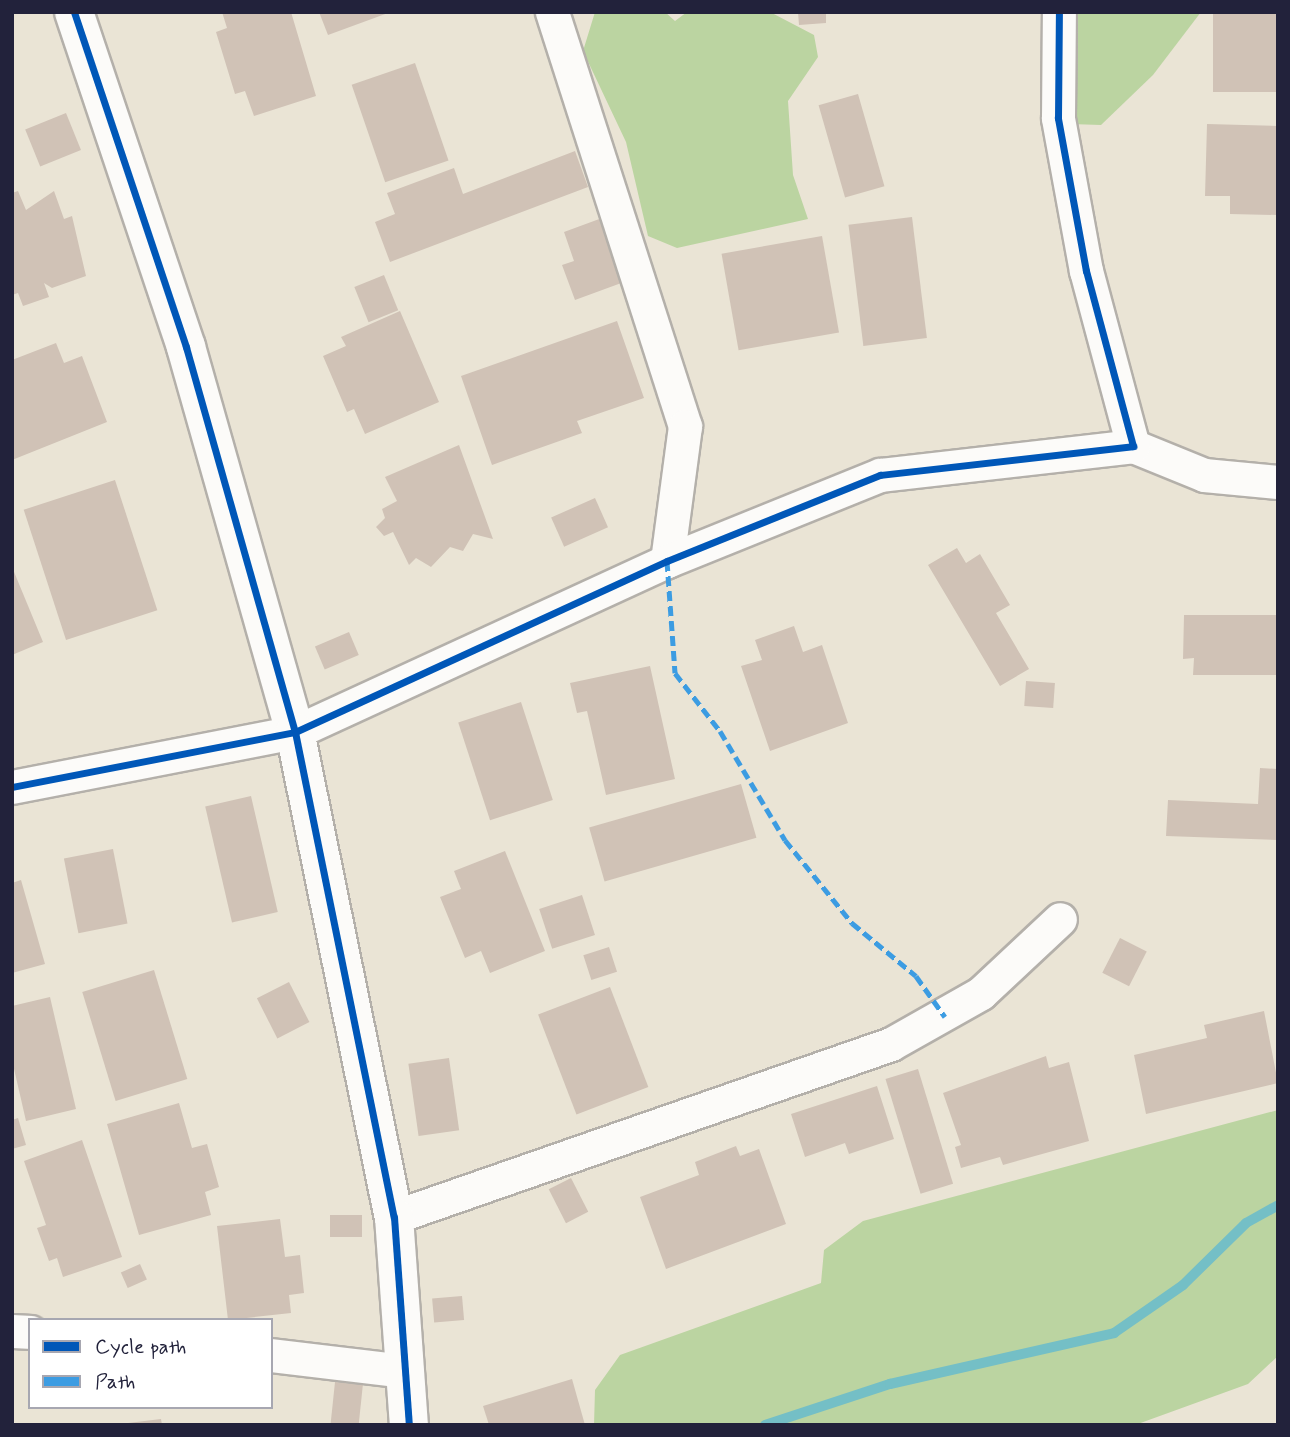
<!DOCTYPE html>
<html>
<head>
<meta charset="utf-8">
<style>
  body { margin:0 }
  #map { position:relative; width:1290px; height:1437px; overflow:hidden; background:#eae4d5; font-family:Mynerve,sans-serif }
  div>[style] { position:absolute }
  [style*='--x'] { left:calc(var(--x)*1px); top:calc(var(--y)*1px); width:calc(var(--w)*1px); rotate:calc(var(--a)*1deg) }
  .green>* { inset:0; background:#bbd4a1 }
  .stream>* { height:10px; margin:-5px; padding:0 5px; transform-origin:5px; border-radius:5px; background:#74bfc6 }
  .building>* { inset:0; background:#d0c2b6; transform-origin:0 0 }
  .roads { filter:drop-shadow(2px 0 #b4b0aa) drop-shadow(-2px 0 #b4b0aa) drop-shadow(0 2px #b4b0aa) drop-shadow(0 -2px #b4b0aa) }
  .street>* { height:33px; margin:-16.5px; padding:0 16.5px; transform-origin:16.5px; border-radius:16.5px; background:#fcfbf9 }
  .secondary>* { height:38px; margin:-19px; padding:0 19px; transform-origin:19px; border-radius:19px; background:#fcfbf9 }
  .quiet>* { height:5px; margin-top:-2.5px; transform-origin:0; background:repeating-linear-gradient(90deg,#3c9ce2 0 10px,transparent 0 15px) }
  .cycleway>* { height:7px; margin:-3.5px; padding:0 3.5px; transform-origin:3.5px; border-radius:3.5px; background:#0057b8 }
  span { translate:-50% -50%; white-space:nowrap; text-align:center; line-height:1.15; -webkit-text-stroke:5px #fff; paint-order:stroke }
  .frame { position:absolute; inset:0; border:14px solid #22223b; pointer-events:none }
  .legend { position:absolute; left:28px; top:1318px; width:245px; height:91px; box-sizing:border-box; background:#fff; border:2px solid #a7a7b1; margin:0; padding:9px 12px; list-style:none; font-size:21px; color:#22223b }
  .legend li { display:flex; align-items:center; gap:14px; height:35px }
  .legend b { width:35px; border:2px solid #a7a7b1 }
</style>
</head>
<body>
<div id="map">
  <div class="green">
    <i style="clip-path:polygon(595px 12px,665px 12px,675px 21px,687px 12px,770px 12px,814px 35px,818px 57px,788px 101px,793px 175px,808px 219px,677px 248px,648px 236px,626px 142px,583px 51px)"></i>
    <i style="clip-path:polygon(1069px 12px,1201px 12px,1153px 75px,1101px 125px,1070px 124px)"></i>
    <i style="clip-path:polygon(1278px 1110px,1278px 1356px,1248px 1384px,1135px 1425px,594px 1425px,595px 1390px,620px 1355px,821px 1283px,824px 1250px,863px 1221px)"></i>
  </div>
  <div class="stream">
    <i style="--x:765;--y:1425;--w:132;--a:-18.2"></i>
    <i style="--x:890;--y:1384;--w:230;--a:-12.8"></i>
    <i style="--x:1114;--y:1333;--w:84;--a:-34.8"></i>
    <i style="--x:1183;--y:1285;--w:88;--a:-44.5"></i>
    <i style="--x:1246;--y:1223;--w:37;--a:-29"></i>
  </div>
  <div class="building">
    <i style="clip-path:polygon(222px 12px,291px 12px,316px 96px,254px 116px,245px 91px,235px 94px,216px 32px,227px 28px)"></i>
    <i style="clip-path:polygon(319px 12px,388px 12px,388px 13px,328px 35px)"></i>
    <i style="clip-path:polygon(798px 12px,826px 12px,826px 23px,799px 25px)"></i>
    <i style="left:1213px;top:12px;width:65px;height:80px"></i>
    <i style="left:415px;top:63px;width:103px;height:67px;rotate:71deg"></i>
    <i style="left:858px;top:94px;width:96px;height:41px;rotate:74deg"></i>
    <i style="left:66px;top:113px;width:40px;height:44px;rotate:68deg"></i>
    <i style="clip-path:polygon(1207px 124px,1278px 126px,1278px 215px,1230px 214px,1230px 196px,1205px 196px)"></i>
    <i style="clip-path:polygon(575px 151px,588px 187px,390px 262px,375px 222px,395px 214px,387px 193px,454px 168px,463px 194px)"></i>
    <i style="clip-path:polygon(18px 191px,26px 210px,54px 191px,64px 219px,72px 216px,86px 276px,52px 288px,44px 283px,49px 297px,23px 306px,18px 293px,12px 295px,12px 193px)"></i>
    <i style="left:912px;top:217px;width:122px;height:64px;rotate:83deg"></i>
    <i style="clip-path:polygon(602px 218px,624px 282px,575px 300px,562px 265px,574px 261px,564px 232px)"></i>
    <i style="left:822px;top:236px;width:98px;height:102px;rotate:80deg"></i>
    <i style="left:384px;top:275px;width:38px;height:32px;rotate:68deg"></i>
    <i style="clip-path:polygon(400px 311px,439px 402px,365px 434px,354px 409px,347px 412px,323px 356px,346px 346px,341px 337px)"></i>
    <i style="clip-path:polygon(617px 321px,644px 398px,577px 421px,582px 433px,492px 465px,461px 376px)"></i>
    <i style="clip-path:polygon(56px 343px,64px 363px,82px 356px,107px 422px,12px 460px,12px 360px)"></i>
    <i style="clip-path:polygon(459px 445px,493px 539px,473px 534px,463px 551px,450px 547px,431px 567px,416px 558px,409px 565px,393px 532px,384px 536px,376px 527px,385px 518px,382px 509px,397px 501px,385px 477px)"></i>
    <i style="left:115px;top:480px;width:137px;height:96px;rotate:72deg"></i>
    <i style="left:595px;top:498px;width:32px;height:48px;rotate:66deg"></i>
    <i style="clip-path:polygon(957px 548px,966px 563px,980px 554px,1010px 605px,996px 613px,1029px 669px,1000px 686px,928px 565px)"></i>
    <i style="clip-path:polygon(12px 567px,43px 642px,12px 655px)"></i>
    <i style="clip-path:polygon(1184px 615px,1278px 615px,1278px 675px,1193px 675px,1194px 658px,1183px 659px)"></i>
    <i style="clip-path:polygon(794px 626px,803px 652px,822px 645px,848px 723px,770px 751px,741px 666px,762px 660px,755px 640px)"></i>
    <i style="left:349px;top:632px;width:25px;height:37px;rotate:67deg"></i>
    <i style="clip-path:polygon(650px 666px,675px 779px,606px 795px,587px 711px,577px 713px,570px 683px)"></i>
    <i style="left:1026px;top:681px;width:29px;height:25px;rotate:4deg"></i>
    <i style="left:521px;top:702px;width:103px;height:66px;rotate:72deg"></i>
    <i style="clip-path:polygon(1260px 768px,1278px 769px,1278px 840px,1166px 836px,1168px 800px,1258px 804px)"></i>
    <i style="left:741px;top:784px;width:56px;height:158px;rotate:74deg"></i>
    <i style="left:251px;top:796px;width:119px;height:47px;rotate:77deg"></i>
    <i style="left:113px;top:849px;width:76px;height:50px;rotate:79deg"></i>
    <i style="clip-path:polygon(505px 851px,545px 951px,490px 973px,481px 951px,465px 958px,440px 897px,461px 889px,454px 871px)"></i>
    <i style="clip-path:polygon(21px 880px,45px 964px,12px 973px,12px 883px)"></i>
    <i style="left:582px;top:895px;width:42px;height:45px;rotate:72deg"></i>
    <i style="left:1120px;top:938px;width:30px;height:39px;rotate:27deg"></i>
    <i style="left:609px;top:947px;width:26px;height:27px;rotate:72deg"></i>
    <i style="left:154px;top:970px;width:114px;height:75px;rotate:73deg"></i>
    <i style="left:289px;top:982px;width:45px;height:36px;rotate:63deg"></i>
    <i style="left:610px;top:987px;width:107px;height:77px;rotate:69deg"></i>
    <i style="clip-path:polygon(50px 997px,76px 1109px,26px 1121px,12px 1060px,12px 1006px)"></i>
    <i style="clip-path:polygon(1264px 1011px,1278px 1083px,1146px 1114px,1134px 1055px,1207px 1038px,1204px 1025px)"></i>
    <i style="clip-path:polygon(1046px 1056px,1049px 1068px,1069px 1062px,1089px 1141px,1003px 1165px,1000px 1157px,961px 1168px,955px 1147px,961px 1145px,943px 1093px)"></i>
    <i style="left:449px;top:1058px;width:73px;height:41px;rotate:82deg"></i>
    <i style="left:918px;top:1069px;width:120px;height:34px;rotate:73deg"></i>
    <i style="clip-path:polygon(877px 1086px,894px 1139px,849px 1154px,845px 1143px,805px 1157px,791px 1114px)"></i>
    <i style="clip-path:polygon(179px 1103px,192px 1148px,207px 1144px,219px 1187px,205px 1192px,211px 1215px,139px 1235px,107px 1124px)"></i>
    <i style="clip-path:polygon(18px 1118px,26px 1145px,12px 1149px,12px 1120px)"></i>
    <i style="clip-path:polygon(82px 1140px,122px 1257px,63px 1277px,57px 1258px,49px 1261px,37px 1228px,46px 1225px,24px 1161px)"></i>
    <i style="clip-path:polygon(736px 1146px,740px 1156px,759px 1149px,786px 1224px,666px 1269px,640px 1197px,699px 1175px,695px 1162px)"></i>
    <i style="left:571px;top:1178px;width:38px;height:25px;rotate:63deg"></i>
    <i style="left:330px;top:1215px;width:32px;height:22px"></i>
    <i style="clip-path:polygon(280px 1219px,285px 1257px,300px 1255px,304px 1293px,289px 1295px,291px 1313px,228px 1320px,217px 1226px)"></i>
    <i style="left:140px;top:1264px;width:17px;height:21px;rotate:66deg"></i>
    <i style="left:462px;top:1296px;width:24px;height:30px;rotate:85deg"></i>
    <i style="clip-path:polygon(572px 1379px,585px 1425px,489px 1425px,483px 1406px)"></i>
    <i style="left:335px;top:1382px;width:28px;height:42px;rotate:6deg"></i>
    <i style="clip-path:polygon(161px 1419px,162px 1425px,128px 1425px,128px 1423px)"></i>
  </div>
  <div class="roads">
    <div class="street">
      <i style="--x:552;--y:12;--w:435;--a:72.2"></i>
      <i style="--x:685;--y:426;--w:136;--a:97.6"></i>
      <i style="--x:1133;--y:446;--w:77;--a:22.2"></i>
      <i style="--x:1204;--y:475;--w:74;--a:5.4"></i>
      <i style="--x:12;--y:787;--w:288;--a:-11"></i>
      <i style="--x:295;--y:732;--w:409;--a:-24.7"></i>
      <i style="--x:667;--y:561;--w:230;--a:-22"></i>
      <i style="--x:880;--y:475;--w:255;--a:-6.5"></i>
      <i style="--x:1133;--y:446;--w:181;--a:-105"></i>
      <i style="--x:1086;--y:271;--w:156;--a:-100.4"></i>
      <i style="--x:1058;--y:118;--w:106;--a:-89.5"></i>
      <i style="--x:394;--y:1217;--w:526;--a:-19.19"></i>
      <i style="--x:891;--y:1044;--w:103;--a:-29.5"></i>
      <i style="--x:981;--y:993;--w:108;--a:-43.1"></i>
      <i style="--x:12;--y:1331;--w:18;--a:3"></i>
      <i style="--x:271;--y:1355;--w:136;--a:6.8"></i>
    </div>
    <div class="secondary">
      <i style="--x:74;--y:12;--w:353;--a:71.5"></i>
      <i style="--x:186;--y:347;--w:400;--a:74.2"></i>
      <i style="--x:295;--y:732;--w:495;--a:78.5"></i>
      <i style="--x:394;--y:1217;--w:209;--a:85.9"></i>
    </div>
  </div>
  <div class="quiet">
    <i style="--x:667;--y:561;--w:112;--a:85.9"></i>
    <i style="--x:675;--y:673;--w:73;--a:52.2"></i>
    <i style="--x:720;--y:731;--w:127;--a:59.2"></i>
    <i style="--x:785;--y:840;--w:107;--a:51.1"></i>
    <i style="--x:852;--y:923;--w:83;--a:39.6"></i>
    <i style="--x:916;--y:976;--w:50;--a:54.7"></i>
  </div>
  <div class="cycleway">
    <i style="--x:74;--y:12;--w:353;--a:71.5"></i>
    <i style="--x:186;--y:347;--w:400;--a:74.2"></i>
    <i style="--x:295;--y:732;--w:495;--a:78.5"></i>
    <i style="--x:394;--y:1217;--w:209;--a:85.9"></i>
    <i style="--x:12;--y:787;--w:288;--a:-11"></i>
    <i style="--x:295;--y:732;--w:409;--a:-24.7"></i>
    <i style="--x:667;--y:561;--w:230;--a:-22"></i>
    <i style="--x:880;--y:475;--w:255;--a:-6.5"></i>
    <i style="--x:1133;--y:446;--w:181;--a:-105"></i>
    <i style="--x:1086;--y:271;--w:156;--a:-100.4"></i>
    <i style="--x:1058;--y:118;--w:106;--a:-89.5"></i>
  </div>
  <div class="frame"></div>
  <ul class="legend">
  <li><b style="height:9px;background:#0057b8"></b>Cycle path</li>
  <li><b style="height:9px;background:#3c9ce2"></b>Path</li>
  </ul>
</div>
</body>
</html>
